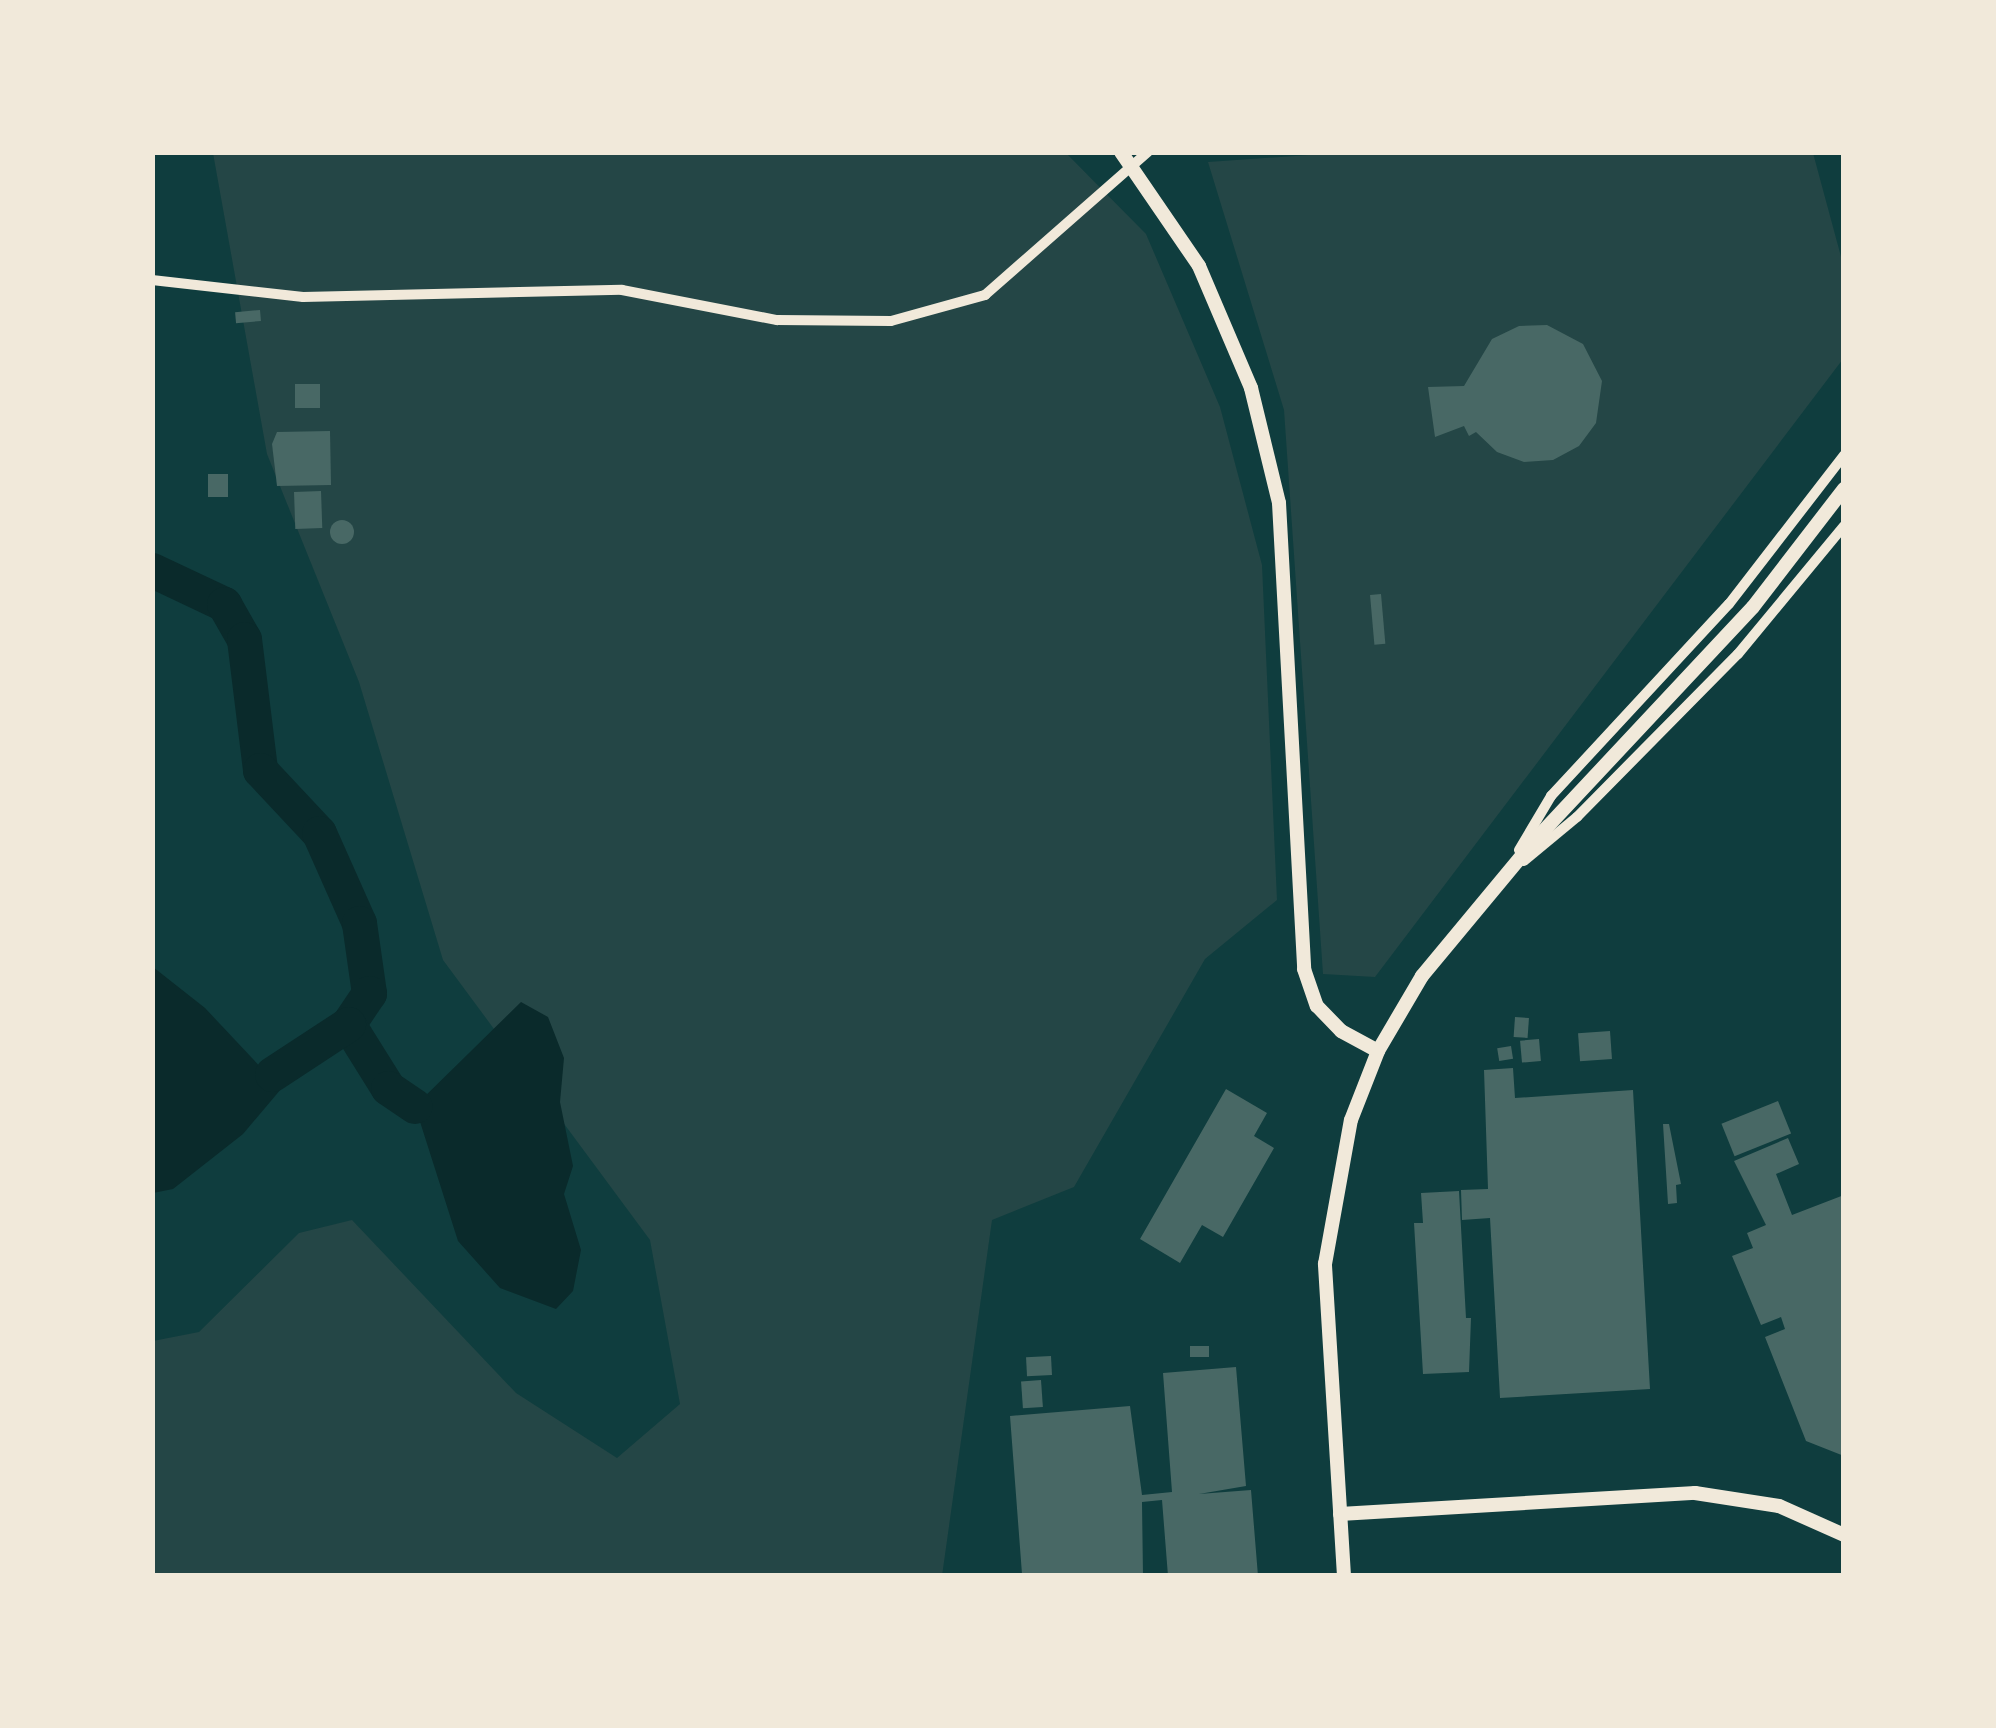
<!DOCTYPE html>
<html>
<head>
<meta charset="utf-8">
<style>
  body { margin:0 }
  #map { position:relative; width:1996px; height:1728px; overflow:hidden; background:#0f3d3e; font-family:"Varela Round",sans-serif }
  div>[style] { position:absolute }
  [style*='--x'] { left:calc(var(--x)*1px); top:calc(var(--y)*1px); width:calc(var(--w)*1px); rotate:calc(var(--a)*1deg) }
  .green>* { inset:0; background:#244646 }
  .water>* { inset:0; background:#0a2a2b }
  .river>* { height:35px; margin:-17.5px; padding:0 17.5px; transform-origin:17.5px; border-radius:17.5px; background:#0a2a2b }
  .building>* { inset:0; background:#486865; transform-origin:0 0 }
  .round { border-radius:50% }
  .minor>* { height:10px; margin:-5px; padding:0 5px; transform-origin:5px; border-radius:5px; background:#f1e9da }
  .tertiary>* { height:14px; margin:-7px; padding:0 7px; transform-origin:7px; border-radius:7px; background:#f1e9da }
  span { translate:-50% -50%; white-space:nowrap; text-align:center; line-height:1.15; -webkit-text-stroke:9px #f1e9da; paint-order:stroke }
  .frame { position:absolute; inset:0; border:155px solid #f1e9da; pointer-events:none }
</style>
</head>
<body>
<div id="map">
  <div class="green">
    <i style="clip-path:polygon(1354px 152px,1813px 153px,1843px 264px,1843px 359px,1375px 977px,1323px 974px,1284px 410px,1208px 162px)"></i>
    <i style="clip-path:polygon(213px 153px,1066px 153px,1146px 234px,1220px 407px,1262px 565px,1277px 900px,1205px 959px,1074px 1187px,992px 1220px,942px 1576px,153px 1576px,153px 1341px,199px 1332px,299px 1233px,352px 1220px,516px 1393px,617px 1458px,680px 1404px,650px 1240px,443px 960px,359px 682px,267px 454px)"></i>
  </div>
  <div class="water">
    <i style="clip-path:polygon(153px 967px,205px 1008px,281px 1089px,243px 1134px,173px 1189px,153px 1193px)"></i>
    <i style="clip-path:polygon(521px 1002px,548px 1017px,564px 1058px,560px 1102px,573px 1166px,564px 1194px,581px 1250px,573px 1291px,556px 1309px,500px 1288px,458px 1241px,415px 1106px)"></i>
  </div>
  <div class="river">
    <i style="--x:152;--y:570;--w:80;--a:25.3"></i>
    <i style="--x:224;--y:604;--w:40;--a:60.3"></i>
    <i style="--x:244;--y:639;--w:132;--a:83"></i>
    <i style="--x:260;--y:770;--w:86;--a:46.9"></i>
    <i style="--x:319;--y:833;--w:98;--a:66"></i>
    <i style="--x:359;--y:923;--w:71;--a:81.9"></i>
    <i style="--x:369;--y:993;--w:37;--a:124"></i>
    <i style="--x:348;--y:1024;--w:75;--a:58"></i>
    <i style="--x:388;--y:1088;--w:32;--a:34"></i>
    <i style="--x:272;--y:1074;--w:91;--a:-33.3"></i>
  </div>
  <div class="building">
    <i style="left:260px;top:310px;width:11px;height:25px;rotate:85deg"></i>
    <i style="clip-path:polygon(1547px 325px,1583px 344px,1602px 381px,1596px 423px,1579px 446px,1553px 460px,1524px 462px,1497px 452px,1476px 432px,1469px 436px,1464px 426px,1435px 437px,1428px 387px,1464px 386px,1492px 339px,1519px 326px)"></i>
    <i style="left:295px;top:384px;width:25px;height:24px"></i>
    <i style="clip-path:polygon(330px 431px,331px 485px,277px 486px,272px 444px,277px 432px)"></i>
    <i style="left:208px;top:474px;width:20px;height:23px"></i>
    <i style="left:321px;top:491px;width:37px;height:27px;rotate:88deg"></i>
    <i class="round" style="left:330px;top:520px;width:24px;height:24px"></i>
    <i style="left:1381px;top:594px;width:50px;height:11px;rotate:85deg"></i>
    <i style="left:1515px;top:1017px;width:14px;height:20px;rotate:4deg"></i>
    <i style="left:1610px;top:1031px;width:28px;height:32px;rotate:86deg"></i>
    <i style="left:1539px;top:1039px;width:22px;height:19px;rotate:85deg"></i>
    <i style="left:1511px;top:1046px;width:13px;height:14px;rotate:81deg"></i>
    <i style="clip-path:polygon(1513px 1068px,1515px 1098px,1633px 1090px,1650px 1389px,1500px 1398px,1490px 1218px,1462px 1220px,1461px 1190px,1488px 1189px,1484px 1070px)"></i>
    <i style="clip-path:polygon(1226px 1089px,1267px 1113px,1254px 1136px,1274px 1148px,1223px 1237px,1202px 1225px,1180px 1263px,1140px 1239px)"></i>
    <i style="left:1778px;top:1101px;width:35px;height:61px;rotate:68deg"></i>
    <i style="clip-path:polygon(1663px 1124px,1669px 1124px,1681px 1184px,1676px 1185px,1677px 1203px,1668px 1204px)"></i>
    <i style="clip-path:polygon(1788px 1138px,1799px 1164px,1776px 1174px,1792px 1215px,1844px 1195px,1844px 1456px,1806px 1441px,1765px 1337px,1785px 1329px,1781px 1317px,1761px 1325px,1732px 1256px,1753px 1248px,1747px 1233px,1766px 1225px,1734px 1161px)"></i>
    <i style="clip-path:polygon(1459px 1191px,1466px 1318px,1471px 1318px,1469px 1372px,1423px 1374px,1414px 1223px,1423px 1223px,1421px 1193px)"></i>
    <i style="left:1209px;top:1346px;width:11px;height:19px;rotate:90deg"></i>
    <i style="left:1051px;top:1356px;width:19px;height:25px;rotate:87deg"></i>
    <i style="clip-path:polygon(1236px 1367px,1246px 1486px,1199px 1494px,1251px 1490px,1258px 1576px,1168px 1576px,1162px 1500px,1142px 1502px,1143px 1576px,1022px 1574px,1010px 1416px,1130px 1406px,1142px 1495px,1172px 1492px,1163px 1373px)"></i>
    <i style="left:1041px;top:1380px;width:27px;height:20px;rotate:86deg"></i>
  </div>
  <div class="minor">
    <i style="--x:152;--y:280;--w:152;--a:6.4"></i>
    <i style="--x:303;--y:297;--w:319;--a:-1.3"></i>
    <i style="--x:622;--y:290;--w:158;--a:11"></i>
    <i style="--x:777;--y:320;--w:114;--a:0.5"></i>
    <i style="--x:891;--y:321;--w:98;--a:-15.5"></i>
    <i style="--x:985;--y:295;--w:217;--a:-41.3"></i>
    <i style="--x:1519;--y:850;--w:63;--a:-59.3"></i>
    <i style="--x:1551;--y:796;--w:262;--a:-47.2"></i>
    <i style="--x:1729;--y:604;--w:188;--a:-52.3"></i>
    <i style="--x:1524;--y:861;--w:69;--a:-39.7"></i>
    <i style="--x:1577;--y:817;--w:229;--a:-45.4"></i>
    <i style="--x:1738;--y:654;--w:166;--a:-50.4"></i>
  </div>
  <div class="tertiary">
    <i style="--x:1121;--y:152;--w:138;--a:55.6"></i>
    <i style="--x:1199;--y:266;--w:133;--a:66.9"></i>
    <i style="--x:1251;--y:388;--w:118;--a:76.3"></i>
    <i style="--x:1279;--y:503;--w:467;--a:86.9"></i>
    <i style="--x:1304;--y:969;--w:39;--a:71"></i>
    <i style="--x:1317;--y:1006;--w:35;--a:46"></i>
    <i style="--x:1341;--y:1031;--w:42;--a:28.4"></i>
    <i style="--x:1340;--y:1514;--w:356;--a:-3.4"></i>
    <i style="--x:1695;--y:1493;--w:85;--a:8.8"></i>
    <i style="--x:1779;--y:1506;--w:71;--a:24"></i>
    <i style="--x:1344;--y:1576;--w:313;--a:-93.5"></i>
    <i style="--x:1325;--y:1264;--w:146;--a:-79.8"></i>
    <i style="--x:1351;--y:1120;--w:74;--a:-68.6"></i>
    <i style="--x:1378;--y:1051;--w:87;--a:-59.6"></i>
    <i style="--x:1422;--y:976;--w:175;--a:-50.3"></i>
    <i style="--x:1534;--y:841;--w:320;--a:-46.9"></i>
    <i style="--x:1753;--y:607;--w:149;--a:-52.4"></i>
  </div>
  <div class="frame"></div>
</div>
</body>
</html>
